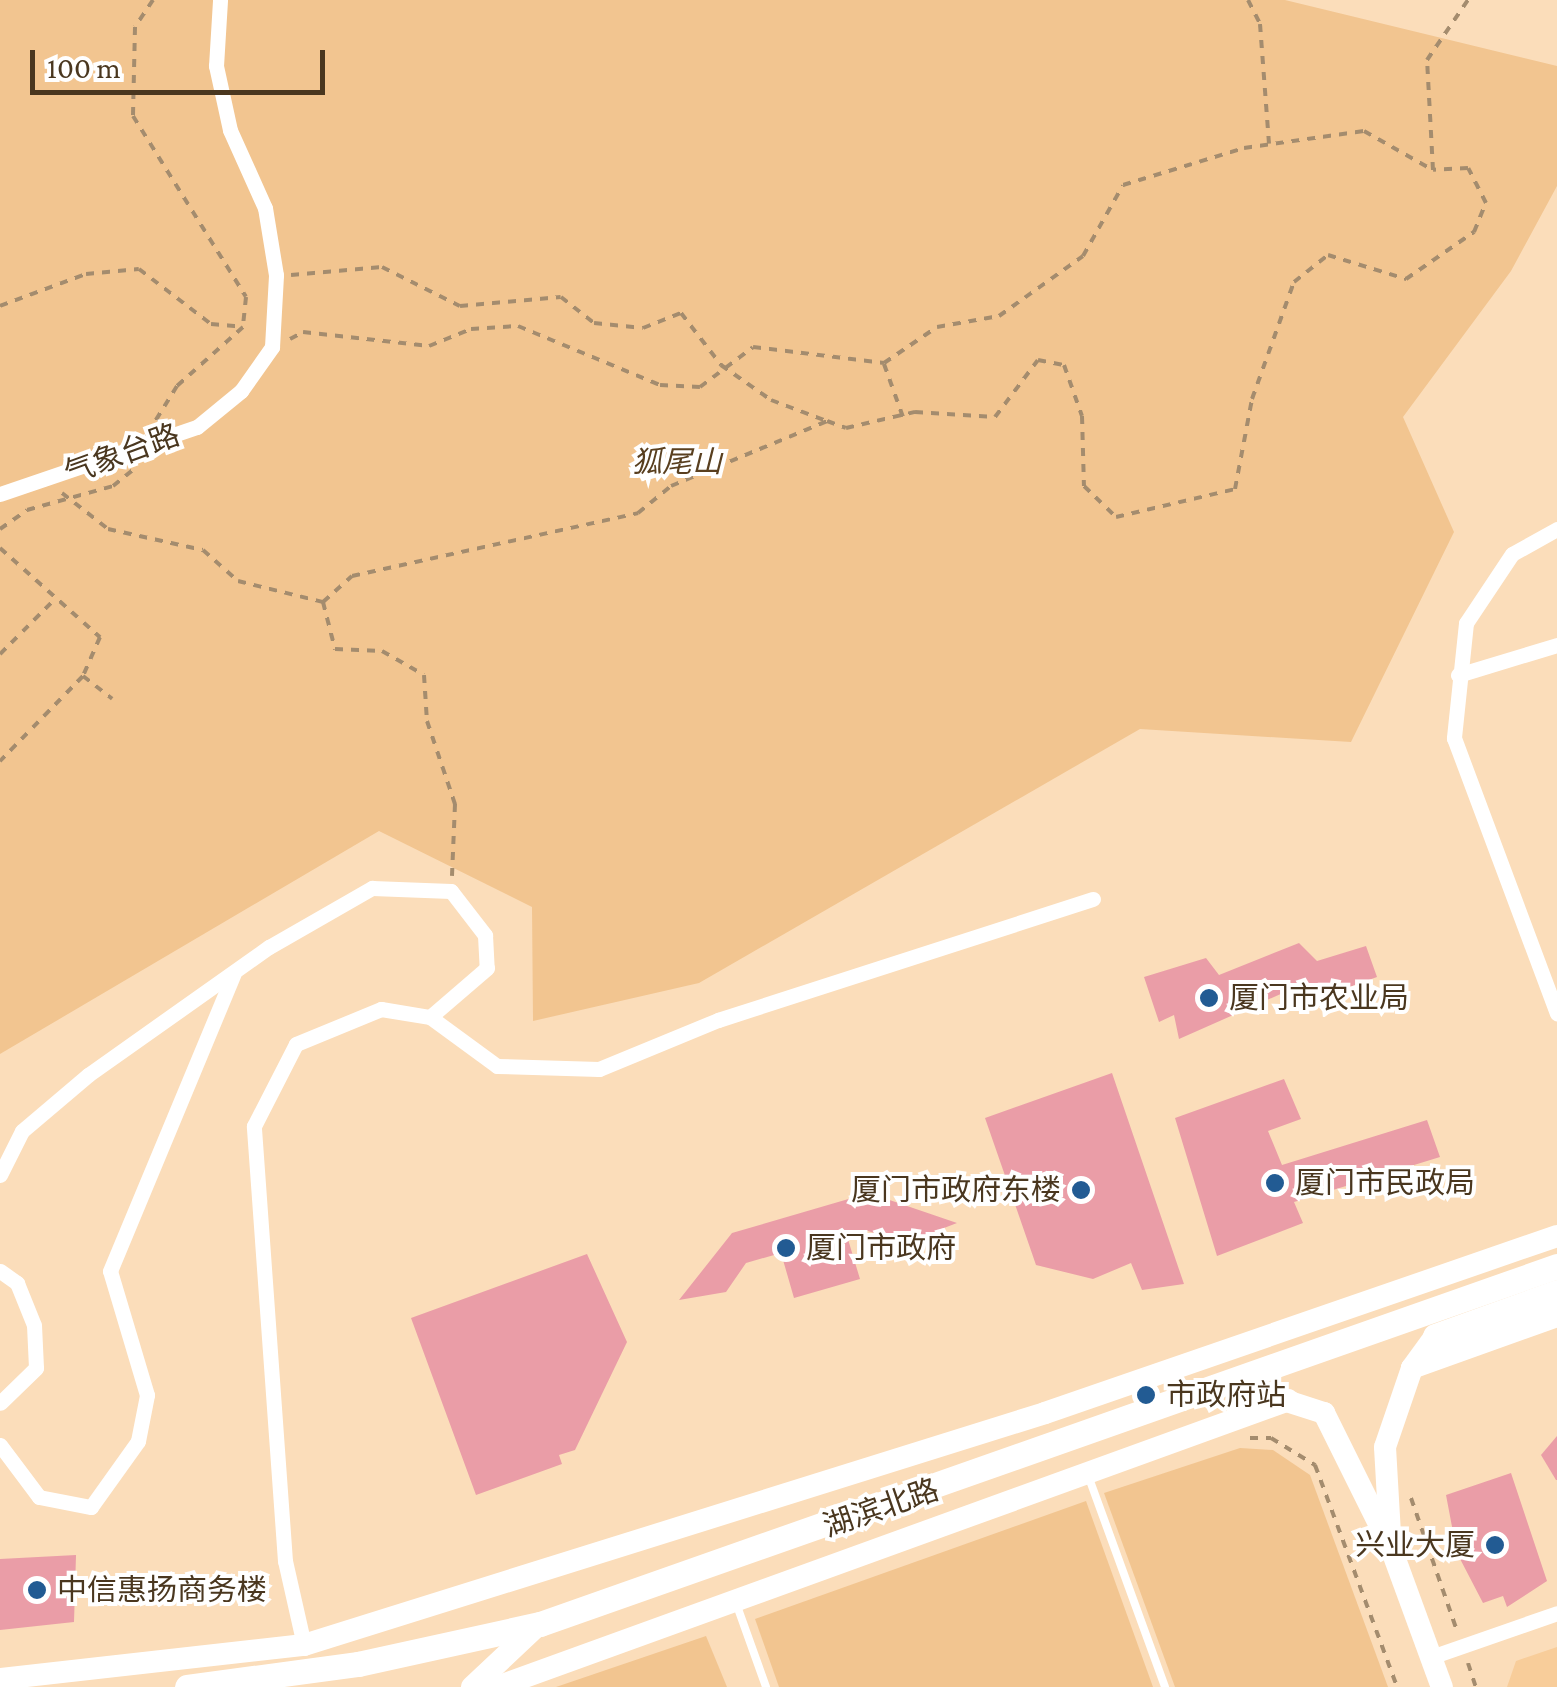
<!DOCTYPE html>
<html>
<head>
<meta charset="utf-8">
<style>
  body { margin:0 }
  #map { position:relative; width:1557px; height:1687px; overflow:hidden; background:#fbddba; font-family:"Crimson Pro","Noto Sans SC",serif }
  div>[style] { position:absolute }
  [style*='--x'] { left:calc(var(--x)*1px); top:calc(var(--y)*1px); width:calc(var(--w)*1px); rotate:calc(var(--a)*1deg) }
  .built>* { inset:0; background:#f8cd9a }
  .green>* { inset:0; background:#f2c590 }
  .building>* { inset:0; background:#ea9da7 }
  .path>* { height:4px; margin-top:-2px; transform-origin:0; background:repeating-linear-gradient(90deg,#a48c6e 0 8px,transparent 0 16px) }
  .lane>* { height:8px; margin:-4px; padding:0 4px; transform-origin:4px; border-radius:4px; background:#fff }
  .street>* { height:15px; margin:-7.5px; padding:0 7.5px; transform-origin:7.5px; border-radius:7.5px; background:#fff }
  .secondary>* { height:22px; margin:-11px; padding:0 11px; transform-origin:11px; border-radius:11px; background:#fff }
  .primary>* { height:25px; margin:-12.5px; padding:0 12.5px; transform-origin:12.5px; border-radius:12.5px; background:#fff }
  .dots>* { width:28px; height:28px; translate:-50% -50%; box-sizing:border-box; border:5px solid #fff; border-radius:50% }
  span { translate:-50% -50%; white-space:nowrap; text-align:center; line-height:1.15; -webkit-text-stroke:8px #fff; paint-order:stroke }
  .street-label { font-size:30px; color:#4a371f }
  .park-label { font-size:30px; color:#593f1f; font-style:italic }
  .poi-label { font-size:30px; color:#4a371f }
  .left { translate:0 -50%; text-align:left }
  .right { translate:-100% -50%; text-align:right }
  .scale { position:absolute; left:30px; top:50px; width:295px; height:45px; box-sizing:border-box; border:5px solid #4a371f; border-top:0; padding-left:12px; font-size:30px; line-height:35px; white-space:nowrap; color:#4a371f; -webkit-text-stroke:8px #fff; paint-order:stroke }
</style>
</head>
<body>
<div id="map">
  <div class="built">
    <i style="clip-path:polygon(1557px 1647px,1557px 1687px,1507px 1687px,1516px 1661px)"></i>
  </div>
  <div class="green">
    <i style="clip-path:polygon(0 0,1285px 0,1557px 66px,1557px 186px,1511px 271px,1403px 417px,1454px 532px,1351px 742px,1140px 729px,699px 983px,533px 1021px,532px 907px,379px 831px,0 1054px)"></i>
    <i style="clip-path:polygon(1240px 1448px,1273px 1450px,1310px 1475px,1388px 1687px,1175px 1687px,1104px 1493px)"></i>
    <i style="clip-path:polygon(1086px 1501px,1153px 1687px,779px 1687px,755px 1619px)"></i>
    <i style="clip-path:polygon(706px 1636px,727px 1687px,556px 1687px)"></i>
  </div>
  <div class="building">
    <i style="clip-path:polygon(1299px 943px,1317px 961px,1366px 946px,1377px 977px,1297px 1006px,1292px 989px,1179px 1039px,1174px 1015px,1159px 1022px,1144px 977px,1206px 958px,1219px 975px)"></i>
    <i style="clip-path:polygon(1112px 1073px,1184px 1284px,1142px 1290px,1131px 1263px,1093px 1279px,1036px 1265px,985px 1118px)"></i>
    <i style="clip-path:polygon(1284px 1079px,1301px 1119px,1268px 1131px,1282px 1165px,1427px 1120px,1440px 1157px,1294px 1202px,1303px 1223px,1217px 1256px,1175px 1118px)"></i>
    <i style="clip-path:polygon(869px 1193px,957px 1223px,905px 1243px,865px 1230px,847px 1236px,860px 1279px,794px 1298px,781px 1253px,746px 1263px,726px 1292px,679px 1300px,732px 1233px)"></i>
    <i style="clip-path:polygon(587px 1254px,627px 1342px,575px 1450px,559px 1455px,562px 1464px,476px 1495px,411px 1318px)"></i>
    <i style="clip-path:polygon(1557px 1436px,1557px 1480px,1556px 1480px,1541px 1455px)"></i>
    <i style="clip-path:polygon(1511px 1473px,1547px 1581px,1507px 1607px,1503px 1596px,1483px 1603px,1457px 1553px,1446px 1495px)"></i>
    <i style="clip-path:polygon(76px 1555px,74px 1622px,0 1630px,0 1559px)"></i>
  </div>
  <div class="path">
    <i style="--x:153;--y:0;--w:32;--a:124"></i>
    <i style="--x:135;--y:27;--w:89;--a:91.3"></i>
    <i style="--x:133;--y:116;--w:213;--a:58"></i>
    <i style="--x:246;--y:297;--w:30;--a:96"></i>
    <i style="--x:243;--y:327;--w:89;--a:138.2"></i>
    <i style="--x:177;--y:386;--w:44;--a:121.9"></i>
    <i style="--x:1248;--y:0;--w:27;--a:63"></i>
    <i style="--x:1260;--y:24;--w:120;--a:85.7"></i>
    <i style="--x:291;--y:275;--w:91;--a:-5"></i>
    <i style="--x:382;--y:267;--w:87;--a:26.6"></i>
    <i style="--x:460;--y:306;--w:101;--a:-5.1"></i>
    <i style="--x:561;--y:297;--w:42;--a:38.2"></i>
    <i style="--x:594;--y:323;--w:49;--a:5.8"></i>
    <i style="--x:643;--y:328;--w:41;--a:-21.5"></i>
    <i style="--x:681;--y:313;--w:66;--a:52.4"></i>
    <i style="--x:721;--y:365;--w:61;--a:35"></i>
    <i style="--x:771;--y:400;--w:57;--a:20.7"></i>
    <i style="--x:0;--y:306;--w:92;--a:-20.4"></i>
    <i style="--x:86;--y:274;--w:53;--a:-5.4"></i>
    <i style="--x:139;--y:269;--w:91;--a:37.4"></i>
    <i style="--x:211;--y:324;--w:32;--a:5"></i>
    <i style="--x:290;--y:339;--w:15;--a:-28"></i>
    <i style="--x:303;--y:332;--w:127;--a:6.3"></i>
    <i style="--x:429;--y:346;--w:45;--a:-22"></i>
    <i style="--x:471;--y:329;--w:47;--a:-3.7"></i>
    <i style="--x:518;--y:326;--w:154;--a:22.6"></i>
    <i style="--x:660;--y:385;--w:40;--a:2.9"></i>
    <i style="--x:700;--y:387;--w:66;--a:-37"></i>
    <i style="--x:753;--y:347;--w:132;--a:7"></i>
    <i style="--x:884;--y:363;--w:64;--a:-34.2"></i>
    <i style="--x:937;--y:327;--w:63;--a:-10.1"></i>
    <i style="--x:999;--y:316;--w:103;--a:-35.5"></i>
    <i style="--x:1083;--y:256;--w:81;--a:-60.6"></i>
    <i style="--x:1123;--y:185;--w:127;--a:-17"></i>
    <i style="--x:1244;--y:148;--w:121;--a:-8.1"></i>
    <i style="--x:1364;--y:131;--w:79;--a:29.5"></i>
    <i style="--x:1433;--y:170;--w:110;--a:-93.1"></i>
    <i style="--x:1427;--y:60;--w:73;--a:-55.7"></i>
    <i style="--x:884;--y:364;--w:56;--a:70.3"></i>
    <i style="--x:62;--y:493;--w:58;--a:38"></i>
    <i style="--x:108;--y:529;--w:97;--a:12.5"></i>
    <i style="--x:203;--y:550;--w:47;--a:41.5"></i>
    <i style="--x:238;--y:581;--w:88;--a:13.9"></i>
    <i style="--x:323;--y:602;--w:49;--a:75.7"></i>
    <i style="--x:335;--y:649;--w:47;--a:2.4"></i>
    <i style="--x:382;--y:651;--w:48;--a:29.7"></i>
    <i style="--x:424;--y:675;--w:46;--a:86.3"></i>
    <i style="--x:427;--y:721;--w:88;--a:71.4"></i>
    <i style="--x:455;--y:804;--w:72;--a:92.4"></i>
    <i style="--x:0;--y:529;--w:33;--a:-35"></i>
    <i style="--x:27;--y:510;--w:89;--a:-15.6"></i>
    <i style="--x:113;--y:486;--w:28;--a:-39"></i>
    <i style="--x:0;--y:548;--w:134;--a:41.7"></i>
    <i style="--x:100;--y:637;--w:43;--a:113.6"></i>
    <i style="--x:83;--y:676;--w:119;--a:134.3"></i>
    <i style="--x:323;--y:602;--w:39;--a:-42"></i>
    <i style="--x:352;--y:576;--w:293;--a:-12.4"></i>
    <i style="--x:638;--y:513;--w:43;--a:-39.3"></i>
    <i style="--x:671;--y:486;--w:169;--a:-22.6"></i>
    <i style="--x:827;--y:421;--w:20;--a:20"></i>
    <i style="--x:846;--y:428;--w:71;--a:-13.1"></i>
    <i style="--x:915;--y:412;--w:80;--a:3.6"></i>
    <i style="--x:995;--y:417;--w:71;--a:-53"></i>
    <i style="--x:1038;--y:360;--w:26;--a:11"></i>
    <i style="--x:1064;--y:365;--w:54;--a:70.6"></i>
    <i style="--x:1082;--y:416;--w:70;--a:88.4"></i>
    <i style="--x:1084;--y:486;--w:45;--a:44.1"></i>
    <i style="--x:1116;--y:517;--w:122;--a:-13.2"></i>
    <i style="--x:1235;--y:489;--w:92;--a:-79.3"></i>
    <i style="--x:1252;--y:399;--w:124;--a:-70.3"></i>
    <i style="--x:1294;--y:282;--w:43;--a:-38.5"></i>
    <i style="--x:1328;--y:255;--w:82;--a:17.1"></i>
    <i style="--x:1406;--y:279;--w:83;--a:-34.7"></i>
    <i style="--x:1474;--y:232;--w:31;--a:-68"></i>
    <i style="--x:1486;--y:203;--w:39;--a:-117"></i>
    <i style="--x:1468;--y:168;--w:35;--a:177"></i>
    <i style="--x:0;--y:654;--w:79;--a:-45"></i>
    <i style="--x:83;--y:676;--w:37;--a:38"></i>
    <i style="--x:1250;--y:1438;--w:21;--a:0"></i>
    <i style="--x:1271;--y:1438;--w:52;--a:31.5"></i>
    <i style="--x:1315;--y:1465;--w:237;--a:69.7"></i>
    <i style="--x:1411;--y:1498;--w:141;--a:70.9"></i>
    <i style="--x:1468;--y:1663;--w:25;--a:72"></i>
  </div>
  <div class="lane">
    <i style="--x:1089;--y:1478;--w:222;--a:70"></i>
    <i style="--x:736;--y:1603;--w:89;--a:70.3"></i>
  </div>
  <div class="street">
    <i style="--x:0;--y:494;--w:208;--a:-18.8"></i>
    <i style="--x:197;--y:427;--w:57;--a:-39.3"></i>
    <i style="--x:241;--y:391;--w:54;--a:-54.8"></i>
    <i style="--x:272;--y:347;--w:72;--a:-86.8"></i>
    <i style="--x:276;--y:275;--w:68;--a:-99.3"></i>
    <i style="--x:265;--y:208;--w:85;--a:-114.2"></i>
    <i style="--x:230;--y:130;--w:66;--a:-102.3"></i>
    <i style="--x:216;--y:66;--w:66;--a:-86.5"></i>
    <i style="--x:1557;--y:529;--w:51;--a:150.9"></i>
    <i style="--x:1512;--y:554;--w:83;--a:123.7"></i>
    <i style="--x:1466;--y:623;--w:116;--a:96"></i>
    <i style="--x:1454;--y:738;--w:294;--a:69.5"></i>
    <i style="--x:1458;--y:675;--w:103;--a:-16.9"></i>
    <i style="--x:0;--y:1175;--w:49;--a:-63.4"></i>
    <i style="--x:22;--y:1131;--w:87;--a:-40.3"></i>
    <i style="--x:88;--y:1075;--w:222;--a:-35.3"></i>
    <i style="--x:269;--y:947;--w:119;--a:-29.8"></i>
    <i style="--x:372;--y:888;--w:79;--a:2.2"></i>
    <i style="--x:451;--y:891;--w:56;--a:52.3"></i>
    <i style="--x:485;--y:935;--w:33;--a:87"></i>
    <i style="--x:487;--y:968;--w:75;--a:139.3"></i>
    <i style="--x:0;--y:1271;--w:21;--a:35"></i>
    <i style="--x:17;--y:1283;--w:45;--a:68"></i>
    <i style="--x:34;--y:1325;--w:43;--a:87.3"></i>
    <i style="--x:36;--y:1368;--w:50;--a:135.8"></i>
    <i style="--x:0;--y:1445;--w:65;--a:53.1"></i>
    <i style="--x:39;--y:1497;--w:53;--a:10.9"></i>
    <i style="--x:91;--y:1507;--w:81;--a:-54.5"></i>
    <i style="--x:138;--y:1441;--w:47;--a:-78.9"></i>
    <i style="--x:147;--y:1395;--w:129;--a:-106.6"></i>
    <i style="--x:110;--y:1271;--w:321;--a:-67.4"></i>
    <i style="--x:304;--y:1645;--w:86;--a:-102.7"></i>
    <i style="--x:285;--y:1561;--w:436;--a:-94.1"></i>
    <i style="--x:254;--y:1126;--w:92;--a:-62.9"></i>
    <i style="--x:296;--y:1044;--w:92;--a:-22.4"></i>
    <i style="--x:381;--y:1009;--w:50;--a:9.3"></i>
    <i style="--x:430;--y:1017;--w:83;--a:36.2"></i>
    <i style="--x:497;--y:1066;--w:102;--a:1.7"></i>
    <i style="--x:599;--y:1069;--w:129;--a:-22.4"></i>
    <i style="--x:718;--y:1020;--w:394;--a:-17.9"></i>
    <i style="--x:1431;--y:1657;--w:133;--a:-19.2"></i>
  </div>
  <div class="secondary">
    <i style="--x:1412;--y:1368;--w:154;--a:-19.7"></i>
    <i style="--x:1231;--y:1383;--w:98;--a:17.9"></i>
    <i style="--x:1324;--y:1413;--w:151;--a:63.6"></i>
    <i style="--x:1391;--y:1548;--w:148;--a:69.9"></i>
    <i style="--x:1390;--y:1534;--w:87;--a:-93.3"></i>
    <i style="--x:1385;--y:1447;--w:83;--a:-71.1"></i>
    <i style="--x:1412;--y:1368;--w:39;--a:-54"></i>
    <i style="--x:0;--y:1679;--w:306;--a:-6.4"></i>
    <i style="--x:304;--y:1645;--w:776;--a:-17.38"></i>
    <i style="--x:1045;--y:1413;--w:542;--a:-19.07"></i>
    <i style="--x:472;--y:1687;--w:89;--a:-43.2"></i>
    <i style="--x:497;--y:1687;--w:842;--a:-19.92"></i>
  </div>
  <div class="primary">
    <i style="--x:1435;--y:1336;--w:130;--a:-19.8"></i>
    <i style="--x:187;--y:1687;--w:173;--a:-7.7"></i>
    <i style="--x:358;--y:1664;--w:186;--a:-12.4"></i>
    <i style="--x:540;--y:1624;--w:1078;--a:-19.39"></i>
  </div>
  <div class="dots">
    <i style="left:1209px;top:998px;background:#225b93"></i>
    <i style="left:1275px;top:1183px;background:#225b93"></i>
    <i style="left:1081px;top:1190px;background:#225b93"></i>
    <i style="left:786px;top:1248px;background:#225b93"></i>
    <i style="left:1146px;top:1395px;background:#225b93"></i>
    <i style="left:1495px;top:1545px;background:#225b93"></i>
    <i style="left:37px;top:1590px;background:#225b93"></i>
  </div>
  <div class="street-label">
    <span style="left:122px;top:454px;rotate:-20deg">气象台路</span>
    <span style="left:881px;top:1508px;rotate:-19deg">湖滨北路</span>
  </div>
  <div class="park-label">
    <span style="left:677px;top:462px">狐尾山</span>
  </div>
  <div class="poi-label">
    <span class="left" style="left:1229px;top:998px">厦门市农业局</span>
    <span class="left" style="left:1295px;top:1183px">厦门市民政局</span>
    <span class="right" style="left:1061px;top:1190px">厦门市政府东楼</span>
    <span class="left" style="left:806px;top:1248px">厦门市政府</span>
    <span class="left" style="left:1166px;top:1395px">市政府站</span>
    <span class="right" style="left:1475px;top:1545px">兴业大厦</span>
    <span class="left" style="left:57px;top:1590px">中信惠扬商务楼</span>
  </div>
  <div class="scale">100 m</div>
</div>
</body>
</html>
